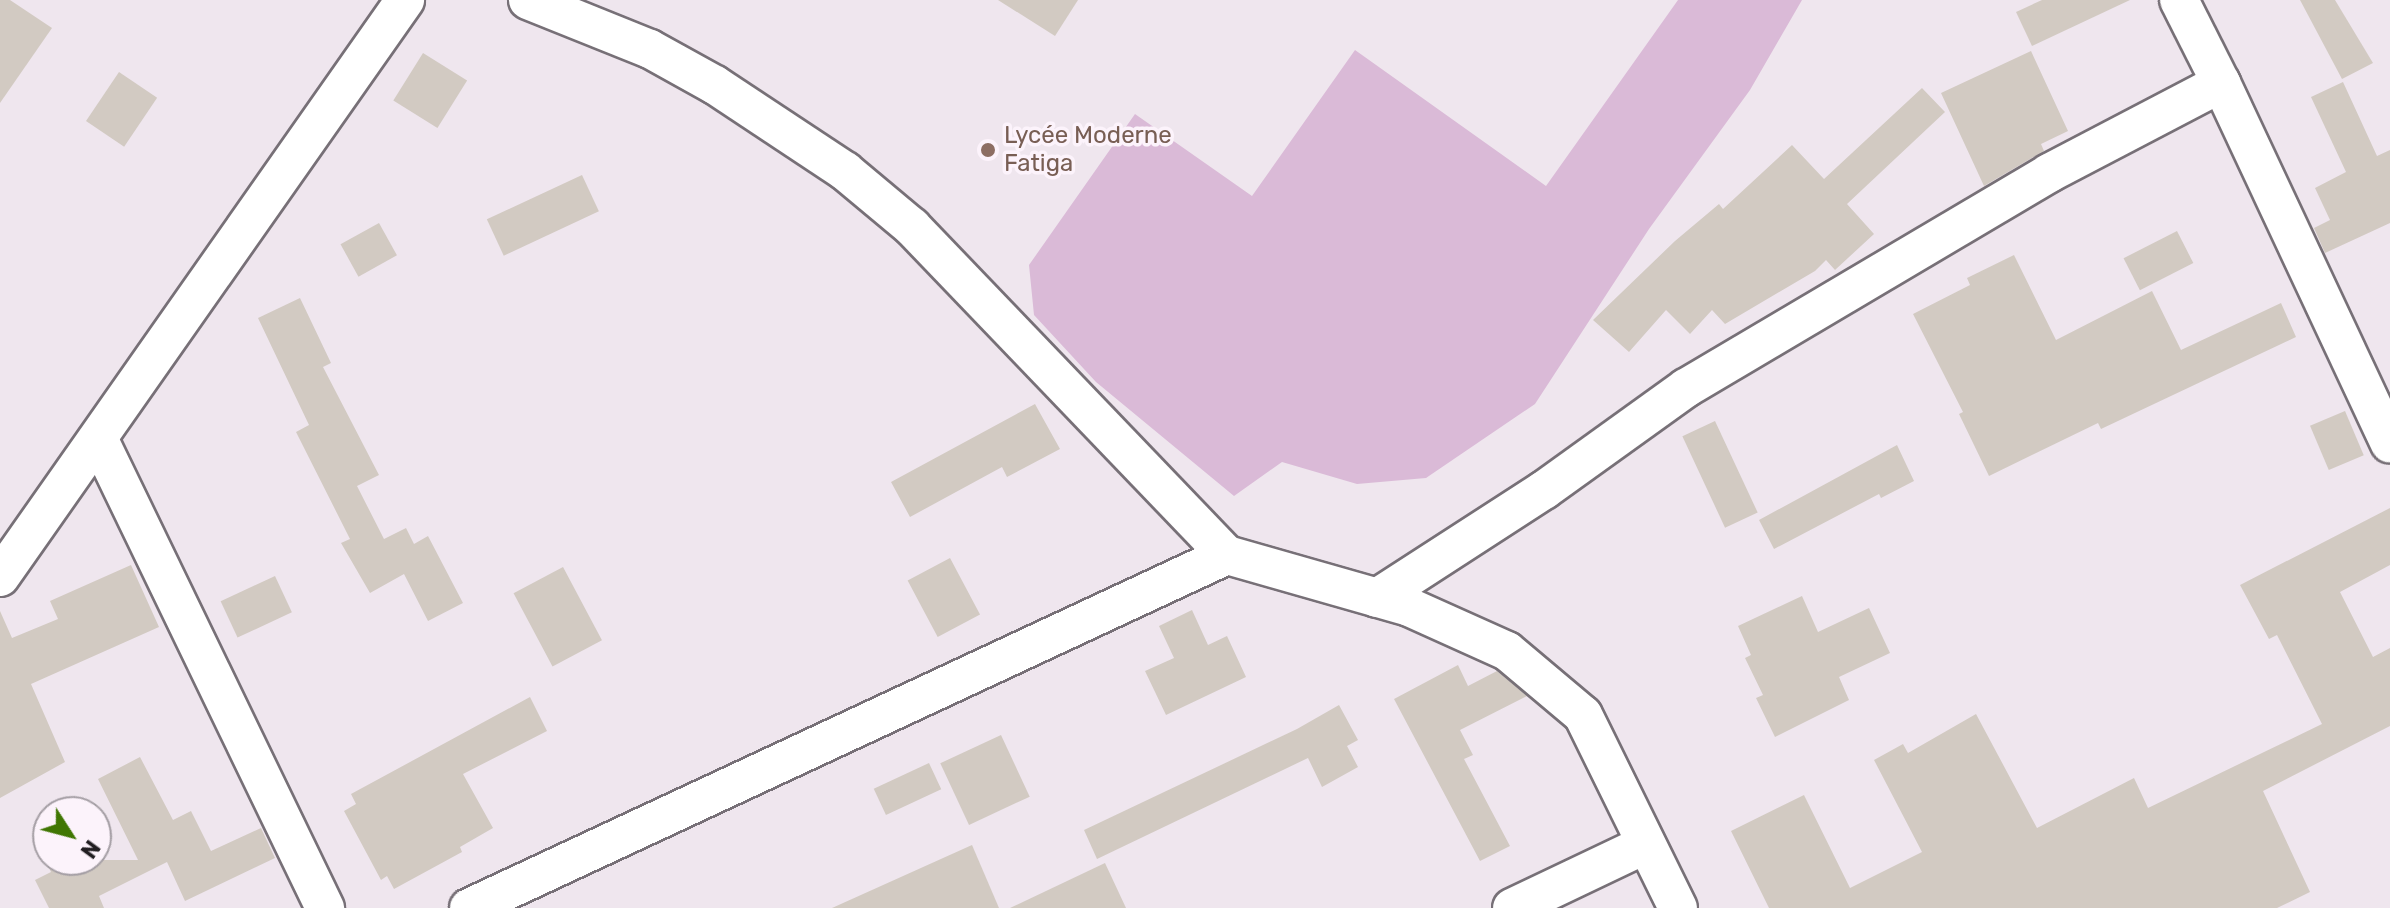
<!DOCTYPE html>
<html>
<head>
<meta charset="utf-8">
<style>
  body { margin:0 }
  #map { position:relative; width:2390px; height:908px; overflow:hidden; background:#efe6ee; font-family:Rubik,sans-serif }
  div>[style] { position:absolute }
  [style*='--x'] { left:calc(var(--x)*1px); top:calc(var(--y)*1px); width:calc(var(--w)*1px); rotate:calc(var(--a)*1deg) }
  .green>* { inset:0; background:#dabad7 }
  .building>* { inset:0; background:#d2cac2; transform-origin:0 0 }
  .roads { filter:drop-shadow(2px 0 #777077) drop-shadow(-2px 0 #777077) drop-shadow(0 2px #777077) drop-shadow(0 -2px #777077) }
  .minor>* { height:38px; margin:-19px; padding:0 19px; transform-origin:19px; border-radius:19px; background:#fff }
  .dots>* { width:22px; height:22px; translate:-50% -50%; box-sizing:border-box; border:4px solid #fcf3fb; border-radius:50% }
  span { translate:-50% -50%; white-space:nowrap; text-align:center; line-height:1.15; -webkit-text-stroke:7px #fcf3fb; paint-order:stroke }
  .education-label { font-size:24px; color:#785e54 }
  .left { translate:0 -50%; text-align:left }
  .north { position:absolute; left:32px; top:796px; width:80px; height:80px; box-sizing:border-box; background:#fcf3fb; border:2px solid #a49ea4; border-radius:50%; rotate:126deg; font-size:22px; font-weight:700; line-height:32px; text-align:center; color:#211e21 }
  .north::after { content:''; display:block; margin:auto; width:28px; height:36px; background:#407603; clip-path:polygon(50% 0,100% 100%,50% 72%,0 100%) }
</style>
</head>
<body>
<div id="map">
  <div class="green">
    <i style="clip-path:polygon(1678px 0,1802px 0,1750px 90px,1649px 229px,1535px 404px,1426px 478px,1357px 484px,1282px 462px,1234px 496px,1096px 382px,1034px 315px,1029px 265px,1135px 114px,1252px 196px,1355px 50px,1546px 186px)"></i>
  </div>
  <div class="building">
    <i style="clip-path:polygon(0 0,10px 0,52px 28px,0 103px)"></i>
    <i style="clip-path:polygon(998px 0,1078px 0,1055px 36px)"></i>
    <i style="clip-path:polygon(2042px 0,2130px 0,2032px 46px,2016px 12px)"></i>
    <i style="clip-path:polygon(2300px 0,2335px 0,2373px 63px,2342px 79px)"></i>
    <i style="clip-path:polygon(2031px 51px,2068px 131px,2041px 144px,2044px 151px,1984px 186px,1941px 93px)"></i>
    <i style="left:423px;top:53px;width:52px;height:56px;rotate:32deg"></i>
    <i style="left:119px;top:72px;width:46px;height:59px;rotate:34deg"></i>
    <i style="clip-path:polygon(2343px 82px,2377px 156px,2390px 150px,2390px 223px,2325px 253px,2314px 228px,2330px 220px,2315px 188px,2346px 172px,2311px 97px)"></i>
    <i style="clip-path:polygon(1922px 88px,1945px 112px,1847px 204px,1874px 234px,1835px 270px,1826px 260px,1815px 271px,1725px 324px,1712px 310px,1690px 334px,1666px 310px,1629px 352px,1593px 320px,1675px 241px,1719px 204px,1723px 209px,1792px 145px,1824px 179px)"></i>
    <i style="left:582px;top:175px;width:40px;height:105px;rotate:65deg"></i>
    <i style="left:379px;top:223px;width:37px;height:44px;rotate:61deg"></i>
    <i style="left:2177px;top:231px;width:36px;height:60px;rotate:63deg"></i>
    <i style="clip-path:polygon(2014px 255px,2056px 340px,2152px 291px,2181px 350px,2281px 303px,2296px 337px,2101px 429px,2098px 423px,1989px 476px,1959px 414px,1963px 412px,1913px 314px,1970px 285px,1967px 278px)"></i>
    <i style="clip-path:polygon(300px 298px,331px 363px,323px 367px,379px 475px,357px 486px,384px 539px,406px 528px,414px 544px,428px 536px,463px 603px,428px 621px,404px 574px,370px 593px,341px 543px,350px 539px,296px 432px,309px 425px,258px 318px)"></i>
    <i style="clip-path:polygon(1035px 404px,1060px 449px,1007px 477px,1002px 467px,910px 517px,891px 482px)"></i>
    <i style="left:2345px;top:411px;width:48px;height:38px;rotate:67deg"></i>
    <i style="left:1715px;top:421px;width:101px;height:36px;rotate:65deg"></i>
    <i style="clip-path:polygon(1897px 445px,1914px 481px,1881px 498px,1879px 494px,1774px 549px,1759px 520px)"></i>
    <i style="clip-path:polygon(2390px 508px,2390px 565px,2340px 592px,2373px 657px,2390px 648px,2390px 726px,2263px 791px,2310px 892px,2277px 908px,1769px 908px,1731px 831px,1804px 795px,1850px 888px,1922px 852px,1874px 760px,1903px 744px,1908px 753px,1976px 714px,2037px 828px,2134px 778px,2148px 808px,2322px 724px,2277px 635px,2269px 639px,2240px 585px)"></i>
    <i style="left:950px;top:558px;width:64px;height:48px;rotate:62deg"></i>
    <i style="clip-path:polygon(131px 565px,159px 627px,31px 684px,65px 762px,0 798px,0 611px,12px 638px,58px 619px,50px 601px)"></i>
    <i style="left:563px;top:567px;width:83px;height:56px;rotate:62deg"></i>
    <i style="left:275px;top:576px;width:40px;height:60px;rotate:65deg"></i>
    <i style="clip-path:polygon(1802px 596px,1818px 632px,1869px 608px,1890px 653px,1839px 677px,1849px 700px,1775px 737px,1756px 698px,1763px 695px,1745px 658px,1751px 655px,1738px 626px)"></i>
    <i style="clip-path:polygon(1192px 610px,1208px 645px,1227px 636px,1246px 677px,1166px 715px,1145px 671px,1174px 658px,1159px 626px)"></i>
    <i style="clip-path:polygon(1458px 665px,1468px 686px,1497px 671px,1527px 696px,1460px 730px,1473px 755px,1464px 759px,1510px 846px,1480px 861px,1394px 699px)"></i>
    <i style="clip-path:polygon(530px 697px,547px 731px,463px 774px,493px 828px,460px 847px,462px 852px,394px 889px,387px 876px,381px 880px,344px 811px,356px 804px,351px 794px)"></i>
    <i style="clip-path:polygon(1339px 705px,1358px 740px,1347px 746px,1358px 767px,1322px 787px,1308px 758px,1097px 859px,1084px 830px,1297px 729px)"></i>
    <i style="left:1001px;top:735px;width:68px;height:67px;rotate:65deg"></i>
    <i style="clip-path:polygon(140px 757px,173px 820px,191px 811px,211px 851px,261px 828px,275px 858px,185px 901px,167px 862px,99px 896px,104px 908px,49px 908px,35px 880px,51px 872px,45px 860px,138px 860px,98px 779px)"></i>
    <i style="left:929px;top:763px;width:29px;height:61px;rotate:65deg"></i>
    <i style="clip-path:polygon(972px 845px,999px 908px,832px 908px)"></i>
    <i style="clip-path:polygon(1105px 863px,1126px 908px,1010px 908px)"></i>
  </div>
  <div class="roads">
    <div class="minor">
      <i style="--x:528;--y:0;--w:131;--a:21.9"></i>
      <i style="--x:650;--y:49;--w:74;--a:29"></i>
      <i style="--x:715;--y:85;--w:156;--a:33.5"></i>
      <i style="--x:845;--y:171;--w:87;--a:39.9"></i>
      <i style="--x:912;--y:227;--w:455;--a:46.2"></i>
      <i style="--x:1227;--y:555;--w:189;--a:15.9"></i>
      <i style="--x:1409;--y:607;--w:107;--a:24.2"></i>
      <i style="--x:1507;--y:651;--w:99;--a:40.1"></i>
      <i style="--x:1583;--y:715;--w:215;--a:63.8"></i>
      <i style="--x:2179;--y:0;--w:93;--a:63.2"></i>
      <i style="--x:2221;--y:83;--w:398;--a:64.9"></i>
      <i style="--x:99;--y:440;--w:520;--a:64.22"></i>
      <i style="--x:0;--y:577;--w:705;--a:-54.93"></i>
      <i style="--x:1377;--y:598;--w:199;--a:-32.9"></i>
      <i style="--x:1544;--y:490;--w:175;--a:-35.7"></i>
      <i style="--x:1686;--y:388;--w:422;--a:-30.6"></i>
      <i style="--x:2049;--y:173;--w:194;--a:-27.6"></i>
      <i style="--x:469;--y:908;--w:836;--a:-24.97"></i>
      <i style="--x:1512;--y:908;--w:148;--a:-25.5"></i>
    </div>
  </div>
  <div class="dots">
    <i style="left:988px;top:150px;background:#8d6e63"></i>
  </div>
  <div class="education-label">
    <span class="left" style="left:1004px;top:150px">Lycée Moderne<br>Fatiga</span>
  </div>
  <div class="north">N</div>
</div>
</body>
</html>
